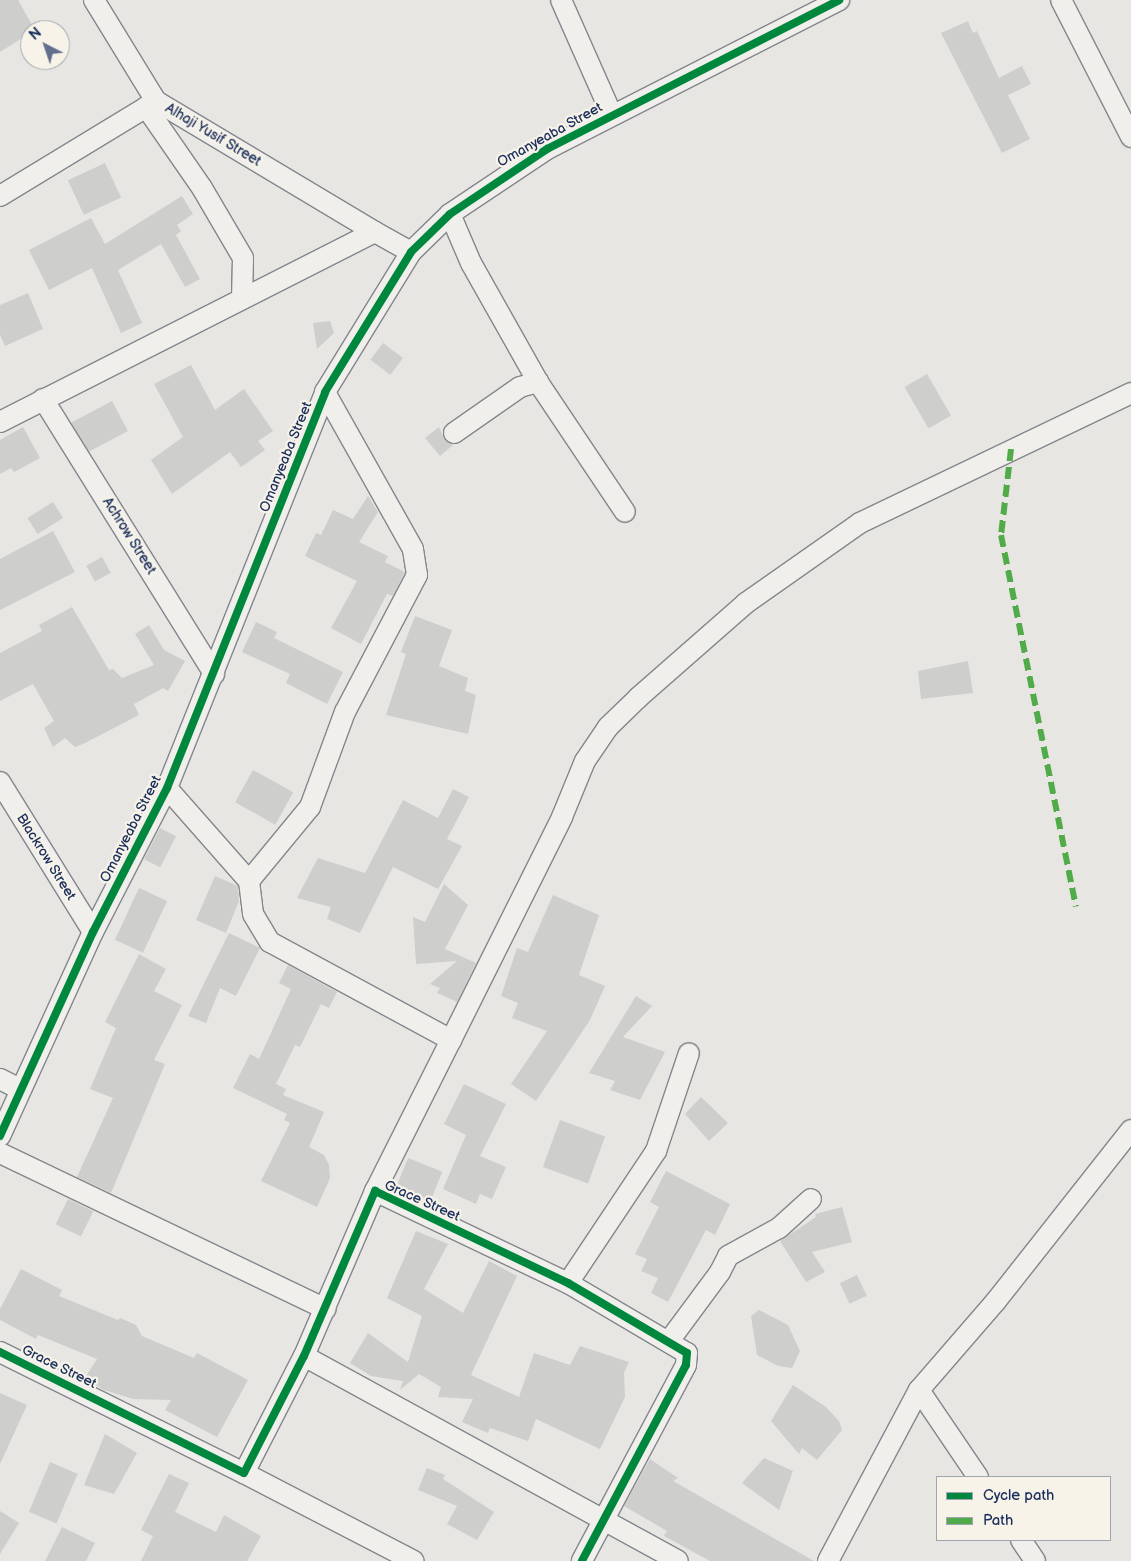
<!DOCTYPE html>
<html>
<head>
<meta charset="utf-8">
<style>
  body { margin:0 }
  #map { position:relative; width:1131px; height:1561px; overflow:hidden; background:#e8e6e2; font-family:"Balsamiq Sans",sans-serif }
  div>[style] { position:absolute }
  [style*='--x'] { left:calc(var(--x)*1px); top:calc(var(--y)*1px); width:calc(var(--w)*1px); rotate:calc(var(--a)*1deg) }
  .building>* { inset:0; background:#cececd; transform-origin:0 0 }
  .roads { filter:drop-shadow(1px 0 #83868d) drop-shadow(-1px 0 #83868d) drop-shadow(0 1px #83868d) drop-shadow(0 -1px #83868d) }
  .minor>* { height:20px; margin:-10px; padding:0 10px; transform-origin:10px; border-radius:10px; background:#f0efeb }
  .quiet>* { height:6px; margin-top:-3px; transform-origin:0; background:repeating-linear-gradient(90deg,#52ab49 0 12px,transparent 0 18px) }
  .cycleway>* { height:8px; margin:-4px; padding:0 4px; transform-origin:4px; border-radius:4px; background:#00873e }
  span { translate:-50% -50%; white-space:nowrap; text-align:center; line-height:1.15; -webkit-text-stroke:4.5px #f7f3e8; paint-order:stroke }
  .street-label { font-size:14px; color:#1b2f5e }
  .legend { position:absolute; left:936px; top:1476px; width:175px; height:65px; box-sizing:border-box; background:#f7f3e8; border:1px solid #9fa5b1; margin:0; padding:6px 9px; list-style:none; font-size:15px; color:#1b2f5e }
  .legend li { display:flex; align-items:center; gap:10px; height:25px }
  .legend b { width:25px; border:1px solid #9fa5b1 }
  .north { position:absolute; left:20px; top:20px; width:50px; height:50px; box-sizing:border-box; background:#f7f3e8; border:1px solid #9fa5b1; border-radius:50%; rotate:319deg; font-size:14px; font-weight:700; line-height:20px; text-align:center; color:#1b2f5e }
  .north::after { content:''; display:block; margin:auto; width:18px; height:22px; background:#636f8c; clip-path:polygon(50% 0,100% 100%,50% 72%,0 100%) }
</style>
</head>
<body>
<div id="map">
  <div class="building">
    <i style="clip-path:polygon(0 0,18px 0,35px 30px,0 52px)"></i>
    <i style="clip-path:polygon(968px 21px,973px 33px,977px 31px,999px 78px,1022px 66px,1031px 84px,1008px 95px,1030px 139px,1002px 153px,941px 33px)"></i>
    <i style="left:105px;top:163px;width:38px;height:41px;rotate:65deg"></i>
    <i style="clip-path:polygon(182px 196px,193px 214px,177px 225px,181px 231px,176px 235px,200px 279px,185px 287px,161px 244px,118px 270px,142px 323px,121px 333px,92px 268px,49px 290px,29px 250px,91px 218px,105px 244px)"></i>
    <i style="clip-path:polygon(28px 293px,43px 329px,5px 346px,0 335px,0 305px)"></i>
    <i style="clip-path:polygon(330px 321px,334px 333px,317px 349px,313px 323px)"></i>
    <i style="left:383px;top:343px;width:25px;height:21px;rotate:37deg"></i>
    <i style="clip-path:polygon(191px 365px,215px 410px,244px 389px,273px 431px,258px 441px,265px 450px,241px 467px,230px 452px,172px 494px,151px 460px,183px 437px,154px 384px)"></i>
    <i style="left:927px;top:374px;width:48px;height:26px;rotate:60deg"></i>
    <i style="left:112px;top:401px;width:34px;height:46px;rotate:62deg"></i>
    <i style="clip-path:polygon(23px 427px,40px 458px,14px 472px,11px 468px,0 474px,0 440px)"></i>
    <i style="clip-path:polygon(439px 427px,445px 440px,453px 445px,440px 456px,425px 438px)"></i>
    <i style="clip-path:polygon(368px 496px,378px 512px,359px 542px,388px 556px,385px 562px,405px 572px,393px 596px,387px 594px,361px 644px,331px 628px,357px 581px,305px 556px,316px 533px,321px 535px,333px 510px,353px 519px)"></i>
    <i style="left:53px;top:502px;width:19px;height:30px;rotate:58deg"></i>
    <i style="clip-path:polygon(53px 531px,75px 572px,0 610px,0 559px)"></i>
    <i style="left:102px;top:557px;width:18px;height:18px;rotate:61deg"></i>
    <i style="clip-path:polygon(72px 607px,109px 670px,113px 669px,122px 678px,154px 665px,135px 634px,149px 625px,164px 650px,185px 661px,168px 691px,163px 688px,134px 704px,139px 715px,85px 743px,75px 747px,65px 738px,53px 747px,44px 728px,54px 721px,33px 684px,0 701px,0 653px,42px 631px,39px 625px)"></i>
    <i style="clip-path:polygon(415px 616px,452px 630px,439px 666px,468px 678px,465px 691px,476px 695px,468px 734px,386px 715px,406px 654px,401px 652px)"></i>
    <i style="clip-path:polygon(256px 622px,277px 632px,274px 638px,343px 672px,327px 704px,286px 683px,290px 674px,242px 652px)"></i>
    <i style="clip-path:polygon(968px 661px,973px 693px,921px 699px,918px 671px)"></i>
    <i style="left:253px;top:770px;width:46px;height:37px;rotate:29deg"></i>
    <i style="clip-path:polygon(453px 789px,469px 797px,447px 839px,462px 846px,438px 889px,393px 867px,360px 933px,327px 919px,331px 907px,297px 898px,318px 858px,365px 873px,403px 800px,438px 818px)"></i>
    <i style="left:160px;top:828px;width:18px;height:35px;rotate:27deg"></i>
    <i style="clip-path:polygon(215px 876px,238px 886px,239px 901px,226px 933px,196px 920px)"></i>
    <i style="clip-path:polygon(444px 884px,468px 905px,445px 949px,476px 963px,457px 1002px,437px 993px,440px 988px,430px 984px,457px 961px,416px 964px,413px 917px,425px 922px)"></i>
    <i style="left:139px;top:888px;width:31px;height:57px;rotate:25deg"></i>
    <i style="clip-path:polygon(553px 895px,599px 915px,579px 975px,605px 986px,590px 1020px,536px 1101px,511px 1084px,547px 1031px,512px 1018px,518px 1003px,501px 996px,517px 948px,528px 952px)"></i>
    <i style="clip-path:polygon(229px 933px,260px 948px,236px 996px,220px 988px,206px 1023px,188px 1016px)"></i>
    <i style="clip-path:polygon(139px 954px,166px 969px,154px 991px,182px 1005px,154px 1060px,165px 1064px,111px 1193px,77px 1177px,113px 1098px,90px 1089px,116px 1028px,105px 1022px)"></i>
    <i style="clip-path:polygon(288px 965px,337px 992px,329px 1008px,321px 1004px,300px 1047px,295px 1045px,276px 1084px,286px 1089px,283px 1095px,324px 1112px,309px 1147px,324px 1155px,329px 1165px,330px 1178px,317px 1207px,261px 1181px,290px 1123px,284px 1120px,287px 1114px,233px 1088px,250px 1054px,259px 1059px,291px 989px,279px 983px)"></i>
    <i style="clip-path:polygon(636px 996px,652px 1006px,623px 1037px,665px 1052px,640px 1100px,610px 1090px,615px 1081px,589px 1073px)"></i>
    <i style="clip-path:polygon(464px 1084px,506px 1104px,480px 1156px,506px 1167px,492px 1199px,480px 1194px,476px 1204px,443px 1189px,466px 1135px,444px 1124px)"></i>
    <i style="clip-path:polygon(701px 1097px,728px 1123px,709px 1141px,685px 1114px)"></i>
    <i style="left:560px;top:1120px;width:48px;height:50px;rotate:20deg"></i>
    <i style="left:408px;top:1158px;width:37px;height:31px;rotate:22deg"></i>
    <i style="clip-path:polygon(666px 1171px,730px 1204px,715px 1235px,706px 1230px,668px 1302px,651px 1293px,658px 1278px,641px 1271px,647px 1259px,635px 1254px,659px 1207px,650px 1202px)"></i>
    <i style="left:68px;top:1199px;width:28px;height:28px;rotate:26deg"></i>
    <i style="clip-path:polygon(842px 1207px,852px 1242px,812px 1252px,825px 1272px,806px 1282px,780px 1241px,816px 1217px,815px 1214px)"></i>
    <i style="clip-path:polygon(416px 1231px,448px 1244px,424px 1289px,463px 1313px,489px 1261px,517px 1276px,471px 1375px,519px 1397px,534px 1353px,570px 1365px,580px 1346px,629px 1362px,624px 1373px,625px 1397px,600px 1449px,536px 1419px,528px 1441px,490px 1428px,488px 1433px,462px 1422px,473px 1399px,438px 1397px,441px 1387px,419px 1374px,400px 1390px,403px 1381px,371px 1376px,350px 1363px,368px 1333px,408px 1362px,422px 1316px,387px 1298px)"></i>
    <i style="clip-path:polygon(21px 1269px,62px 1290px,59px 1296px,118px 1320px,120px 1318px,136px 1325px,142px 1336px,194px 1358px,197px 1353px,248px 1380px,217px 1437px,165px 1410px,171px 1400px,133px 1399px,104px 1390px,85px 1378px,97px 1359px,38px 1335px,36px 1339px,0 1320px,0 1309px)"></i>
    <i style="left:857px;top:1275px;width:23px;height:19px;rotate:65deg"></i>
    <i style="clip-path:polygon(759px 1310px,788px 1325px,800px 1351px,792px 1368px,778px 1366px,757px 1355px,751px 1316px)"></i>
    <i style="clip-path:polygon(793px 1385px,826px 1407px,839px 1421px,842px 1430px,817px 1460px,802px 1448px,799px 1454px,771px 1421px)"></i>
    <i style="clip-path:polygon(0 1393px,27px 1405px,0 1464px)"></i>
    <i style="clip-path:polygon(105px 1434px,137px 1453px,114px 1494px,84px 1485px)"></i>
    <i style="clip-path:polygon(764px 1458px,793px 1471px,779px 1510px,742px 1483px)"></i>
    <i style="clip-path:polygon(650px 1459px,678px 1478px,673px 1481px,814px 1561px,710px 1561px,664px 1536px,667px 1531px,624px 1506px)"></i>
    <i style="left:50px;top:1462px;width:30px;height:54px;rotate:23deg"></i>
    <i style="clip-path:polygon(427px 1468px,445px 1475px,443px 1479px,494px 1512px,477px 1540px,447px 1524px,457px 1506px,418px 1490px)"></i>
    <i style="clip-path:polygon(169px 1474px,189px 1483px,175px 1512px,216px 1532px,224px 1515px,261px 1536px,247px 1561px,141px 1561px,153px 1536px,141px 1530px)"></i>
    <i style="clip-path:polygon(0 1511px,19px 1523px,0 1554px)"></i>
    <i style="clip-path:polygon(62px 1527px,95px 1543px,86px 1561px,45px 1561px)"></i>
  </div>
  <div class="roads">
    <div class="minor">
      <i style="--x:94;--y:0;--w:119;--a:58.5"></i>
      <i style="--x:561;--y:0;--w:126;--a:66.1"></i>
      <i style="--x:1061;--y:0;--w:154;--a:62.9"></i>
      <i style="--x:146;--y:107;--w:98;--a:55.3"></i>
      <i style="--x:202;--y:188;--w:81;--a:59.6"></i>
      <i style="--x:243;--y:258;--w:41;--a:91.4"></i>
      <i style="--x:0;--y:196;--w:183;--a:-31.3"></i>
      <i style="--x:156;--y:101;--w:255;--a:30.9"></i>
      <i style="--x:450;--y:214;--w:53;--a:66.8"></i>
      <i style="--x:471;--y:263;--w:137;--a:60.6"></i>
      <i style="--x:43;--y:399;--w:324;--a:58.1"></i>
      <i style="--x:0;--y:422;--w:420;--a:-26.9"></i>
      <i style="--x:375;--y:232;--w:41;--a:29.1"></i>
      <i style="--x:454;--y:433;--w:80;--a:-34.9"></i>
      <i style="--x:520;--y:387;--w:19;--a:-16"></i>
      <i style="--x:538;--y:382;--w:156;--a:56.2"></i>
      <i style="--x:0;--y:782;--w:176;--a:58.2"></i>
      <i style="--x:167;--y:788;--w:124;--a:48.6"></i>
      <i style="--x:249;--y:881;--w:33;--a:83"></i>
      <i style="--x:253;--y:914;--w:33;--a:59"></i>
      <i style="--x:270;--y:942;--w:206;--a:28.4"></i>
      <i style="--x:451;--y:1040;--w:169;--a:116.7"></i>
      <i style="--x:249;--y:881;--w:96;--a:-50.5"></i>
      <i style="--x:310;--y:807;--w:101;--a:-69.8"></i>
      <i style="--x:345;--y:712;--w:155;--a:-62.3"></i>
      <i style="--x:417;--y:575;--w:26;--a:-99"></i>
      <i style="--x:413;--y:549;--w:180;--a:-119.3"></i>
      <i style="--x:451;--y:1040;--w:249;--a:-63.5"></i>
      <i style="--x:562;--y:817;--w:61;--a:-67.7"></i>
      <i style="--x:585;--y:761;--w:41;--a:-55.9"></i>
      <i style="--x:608;--y:727;--w:43;--a:-44.1"></i>
      <i style="--x:639;--y:697;--w:142;--a:-41.3"></i>
      <i style="--x:746;--y:603;--w:139;--a:-35.1"></i>
      <i style="--x:860;--y:523;--w:301;--a:-25.6"></i>
      <i style="--x:0;--y:1079;--w:22;--a:27"></i>
      <i style="--x:0;--y:1136;--w:224;--a:-65.5"></i>
      <i style="--x:93;--y:932;--w:162;--a:-62.8"></i>
      <i style="--x:167;--y:788;--w:426;--a:-68.2"></i>
      <i style="--x:325;--y:392;--w:164;--a:-58.4"></i>
      <i style="--x:411;--y:252;--w:54;--a:-44.3"></i>
      <i style="--x:450;--y:214;--w:117;--a:-33.8"></i>
      <i style="--x:547;--y:149;--w:328;--a:-27"></i>
      <i style="--x:0;--y:1153;--w:361;--a:25.6"></i>
      <i style="--x:568;--y:1283;--w:159;--a:-56.3"></i>
      <i style="--x:656;--y:1151;--w:103;--a:-71.4"></i>
      <i style="--x:669;--y:1341;--w:86;--a:-53.5"></i>
      <i style="--x:720;--y:1272;--w:18;--a:-63"></i>
      <i style="--x:728;--y:1256;--w:58;--a:-28.8"></i>
      <i style="--x:779;--y:1228;--w:43;--a:-42.2"></i>
      <i style="--x:0;--y:1352;--w:272;--a:26.4"></i>
      <i style="--x:244;--y:1473;--w:131;--a:-62.9"></i>
      <i style="--x:304;--y:1356;--w:180;--a:-66.7"></i>
      <i style="--x:375;--y:1191;--w:214;--a:25.5"></i>
      <i style="--x:568;--y:1283;--w:138;--a:30.5"></i>
      <i style="--x:687;--y:1353;--w:12;--a:95"></i>
      <i style="--x:686;--y:1365;--w:222;--a:118"></i>
      <i style="--x:304;--y:1356;--w:426;--a:28.7"></i>
      <i style="--x:919;--y:1390;--w:105;--a:55.9"></i>
      <i style="--x:244;--y:1473;--w:191;--a:27.4"></i>
      <i style="--x:1021;--y:1540;--w:25;--a:56"></i>
      <i style="--x:828;--y:1561;--w:194;--a:-62"></i>
      <i style="--x:919;--y:1390;--w:118;--a:-49.1"></i>
      <i style="--x:996;--y:1301;--w:218;--a:-51.7"></i>
    </div>
  </div>
  <div class="quiet">
    <i style="--x:1011;--y:449;--w:87;--a:96.6"></i>
    <i style="--x:1001;--y:535;--w:379;--a:78.6"></i>
  </div>
  <div class="cycleway">
    <i style="--x:0;--y:1136;--w:224;--a:-65.5"></i>
    <i style="--x:93;--y:932;--w:162;--a:-62.8"></i>
    <i style="--x:167;--y:788;--w:426;--a:-68.2"></i>
    <i style="--x:325;--y:392;--w:164;--a:-58.4"></i>
    <i style="--x:411;--y:252;--w:54;--a:-44.3"></i>
    <i style="--x:450;--y:214;--w:117;--a:-33.8"></i>
    <i style="--x:547;--y:149;--w:328;--a:-27"></i>
    <i style="--x:0;--y:1352;--w:272;--a:26.4"></i>
    <i style="--x:244;--y:1473;--w:131;--a:-62.9"></i>
    <i style="--x:304;--y:1356;--w:180;--a:-66.7"></i>
    <i style="--x:375;--y:1191;--w:214;--a:25.5"></i>
    <i style="--x:568;--y:1283;--w:138;--a:30.5"></i>
    <i style="--x:687;--y:1353;--w:12;--a:95"></i>
    <i style="--x:686;--y:1365;--w:222;--a:118"></i>
  </div>
  <div class="street-label">
    <span style="left:213px;top:135px;rotate:31deg">Alhaji Yusif Street</span>
    <span style="left:550px;top:135px;rotate:-29deg">Omanyeaba Street</span>
    <span style="left:286px;top:457px;rotate:-68deg">Omanyeaba Street</span>
    <span style="left:129px;top:536px;rotate:58deg">Achrow Street</span>
    <span style="left:131px;top:829px;rotate:-63deg">Omanyeaba Street</span>
    <span style="left:46px;top:857px;rotate:58deg">Blackrow Street</span>
    <span style="left:422px;top:1201px;rotate:24deg">Grace Street</span>
    <span style="left:59px;top:1367px;rotate:26deg">Grace Street</span>
  </div>
  <ul class="legend">
  <li><b style="height:6px;background:#00873e"></b>Cycle path</li>
  <li><b style="height:6px;background:#52ab49"></b>Path</li>
  </ul>
  <div class="north">N</div>
</div>
</body>
</html>
